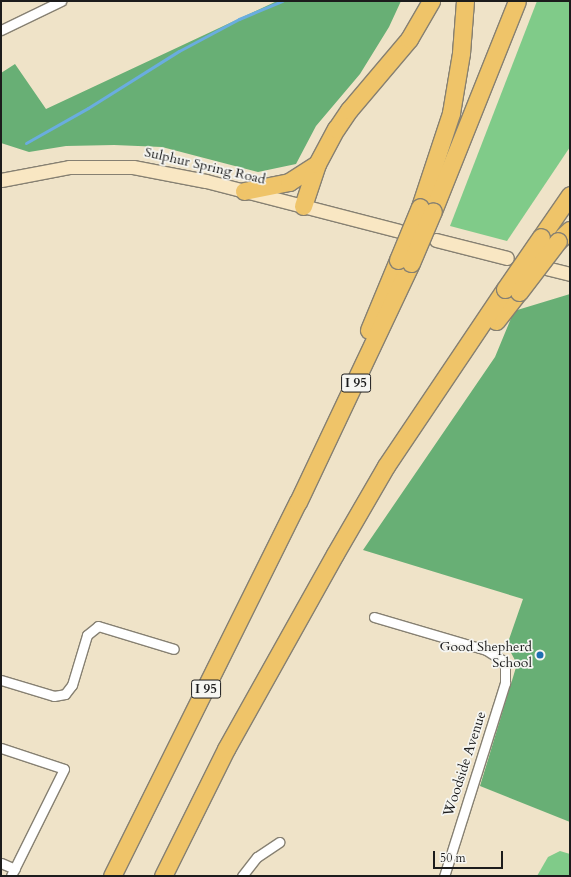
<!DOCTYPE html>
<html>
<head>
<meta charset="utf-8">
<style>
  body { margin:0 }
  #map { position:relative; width:571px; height:877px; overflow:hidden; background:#efe3c8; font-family:Cardo,serif }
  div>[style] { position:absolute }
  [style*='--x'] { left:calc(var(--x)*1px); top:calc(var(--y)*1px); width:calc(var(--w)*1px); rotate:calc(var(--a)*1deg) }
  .green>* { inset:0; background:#80cb89 }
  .forest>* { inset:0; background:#68af75 }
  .stream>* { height:3px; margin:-1.5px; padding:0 1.5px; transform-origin:1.5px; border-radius:1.5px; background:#6aaddf }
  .roads { filter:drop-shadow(1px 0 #868072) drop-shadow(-1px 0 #868072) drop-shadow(0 1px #868072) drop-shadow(0 -1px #868072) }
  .minor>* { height:9px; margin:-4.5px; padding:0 4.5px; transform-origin:4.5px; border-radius:4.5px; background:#fff }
  .secondary>* { height:13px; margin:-6.5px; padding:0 6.5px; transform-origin:6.5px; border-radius:6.5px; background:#f9e7c3 }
  .motorway>* { height:17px; margin:-8.5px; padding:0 8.5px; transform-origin:8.5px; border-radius:8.5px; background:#efc469 }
  .bridges { filter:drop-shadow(1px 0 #868072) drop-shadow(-1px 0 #868072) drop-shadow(0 1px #868072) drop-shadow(0 -1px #868072) }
  .motorway-bridge>* { height:17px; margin:-8.5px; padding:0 8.5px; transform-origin:8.5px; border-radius:8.5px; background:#efc469 }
  .dots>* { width:11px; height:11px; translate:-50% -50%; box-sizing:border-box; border:2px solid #f6f6f2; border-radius:50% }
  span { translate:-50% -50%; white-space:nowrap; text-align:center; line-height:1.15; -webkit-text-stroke:3.5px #f6f6f2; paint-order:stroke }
  .shield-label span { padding:1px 3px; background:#f6f6f2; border:1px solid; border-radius:3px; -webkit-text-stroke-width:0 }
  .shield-label { font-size:13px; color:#1c1c1c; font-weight:700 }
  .street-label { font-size:14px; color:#1c1c1c }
  .poi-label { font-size:14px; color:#1c1c1c }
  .right { translate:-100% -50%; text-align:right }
  .frame { position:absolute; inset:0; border:2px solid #1c1c1c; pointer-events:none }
  .scale { position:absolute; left:433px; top:851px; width:70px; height:18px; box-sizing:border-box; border:2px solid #1c1c1c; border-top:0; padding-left:5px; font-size:12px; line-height:14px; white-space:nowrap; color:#1c1c1c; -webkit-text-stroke:3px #f6f6f2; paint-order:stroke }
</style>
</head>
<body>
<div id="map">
  <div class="green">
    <i style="clip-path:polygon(537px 1px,570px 1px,570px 147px,507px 241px,450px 226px)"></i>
    <i style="clip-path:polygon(560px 851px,570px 854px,570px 876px,537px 876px,548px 857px)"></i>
  </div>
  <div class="forest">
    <i style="clip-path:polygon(277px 1px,401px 1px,389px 27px,360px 74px,316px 126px,296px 164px,258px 172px,162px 147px,114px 145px,66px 146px,29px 152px,1px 143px,1px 73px,15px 64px,46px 109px)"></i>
    <i style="clip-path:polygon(570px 294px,570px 822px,480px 786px,517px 664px,507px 645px,523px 599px,363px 550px,495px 357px,514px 311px)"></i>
  </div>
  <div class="stream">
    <i style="--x:26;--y:143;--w:71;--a:-29.4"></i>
    <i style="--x:88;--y:108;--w:107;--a:-32.1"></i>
    <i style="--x:179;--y:51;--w:68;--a:-28.1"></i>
    <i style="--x:239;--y:19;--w:47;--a:-22.7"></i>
  </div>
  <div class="roads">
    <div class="minor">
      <i style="--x:1;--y:30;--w:67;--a:-25.8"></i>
      <i style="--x:374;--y:617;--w:117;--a:16.4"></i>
      <i style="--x:486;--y:650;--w:19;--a:32"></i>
      <i style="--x:502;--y:660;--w:7;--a:63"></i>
      <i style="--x:505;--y:666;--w:17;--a:90"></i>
      <i style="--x:505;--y:683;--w:202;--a:107.5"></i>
      <i style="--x:1;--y:680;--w:55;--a:16.8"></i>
      <i style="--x:54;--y:696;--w:11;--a:-10"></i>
      <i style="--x:65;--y:694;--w:11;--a:-52"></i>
      <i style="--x:72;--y:685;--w:52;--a:-73.3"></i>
      <i style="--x:87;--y:635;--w:14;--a:-39"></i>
      <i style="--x:98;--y:626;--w:79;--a:16.8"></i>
      <i style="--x:1;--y:748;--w:66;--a:18.4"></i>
      <i style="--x:64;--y:769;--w:119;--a:116.4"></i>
      <i style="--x:1;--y:863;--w:15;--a:23"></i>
      <i style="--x:242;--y:876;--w:24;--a:-52"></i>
      <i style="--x:257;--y:857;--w:27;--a:-34"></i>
    </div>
    <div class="secondary">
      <i style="--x:1;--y:180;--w:69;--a:-10.8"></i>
      <i style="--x:69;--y:167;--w:64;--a:0"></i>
      <i style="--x:133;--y:167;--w:74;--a:10.9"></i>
      <i style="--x:206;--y:181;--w:199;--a:14.5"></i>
      <i style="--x:436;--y:240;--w:73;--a:14.2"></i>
      <i style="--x:546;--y:268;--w:25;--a:14"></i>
    </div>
    <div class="motorway">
      <i style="--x:244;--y:191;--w:46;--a:-11.3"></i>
      <i style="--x:289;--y:182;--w:33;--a:-33"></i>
      <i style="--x:303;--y:206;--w:44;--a:-71.6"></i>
      <i style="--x:317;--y:164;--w:40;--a:-62"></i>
      <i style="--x:336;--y:129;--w:23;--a:-56"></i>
      <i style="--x:349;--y:110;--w:93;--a:-49.8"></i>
      <i style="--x:409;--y:39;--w:44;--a:-59.9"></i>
      <i style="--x:420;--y:207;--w:99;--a:-71.7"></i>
      <i style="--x:451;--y:113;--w:61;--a:-80.5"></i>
      <i style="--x:461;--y:53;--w:52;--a:-85.6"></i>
      <i style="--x:433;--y:211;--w:226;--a:-68.2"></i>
      <i style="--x:541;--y:237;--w:51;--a:-55.4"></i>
      <i style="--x:558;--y:241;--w:16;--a:-43"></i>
      <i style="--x:496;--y:321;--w:37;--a:-52"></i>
      <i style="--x:369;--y:330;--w:76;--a:-67.5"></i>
      <i style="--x:112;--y:876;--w:418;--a:-63.6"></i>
      <i style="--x:298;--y:502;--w:264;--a:-64.7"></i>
      <i style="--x:163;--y:876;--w:142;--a:-63.6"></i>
      <i style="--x:226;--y:749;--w:223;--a:-60.8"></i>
      <i style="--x:335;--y:554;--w:102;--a:-59.9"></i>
      <i style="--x:386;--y:466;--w:213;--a:-56.1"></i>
    </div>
  </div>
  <div class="bridges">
    <div class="motorway-bridge">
      <i style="--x:398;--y:260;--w:57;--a:-67.5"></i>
      <i style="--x:411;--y:263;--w:56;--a:-67.1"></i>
      <i style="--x:505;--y:289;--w:63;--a:-55.3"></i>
      <i style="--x:519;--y:292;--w:64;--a:-52.6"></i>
    </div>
  </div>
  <div class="dots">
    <i style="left:540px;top:655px;background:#1f6fb2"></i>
  </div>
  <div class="shield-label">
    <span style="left:356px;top:383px">I 95</span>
    <span style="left:206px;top:689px">I 95</span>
  </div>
  <div class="street-label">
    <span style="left:205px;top:166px;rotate:13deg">Sulphur Spring Road</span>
    <span style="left:465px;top:764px;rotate:-72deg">Woodside Avenue</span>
  </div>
  <div class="poi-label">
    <span class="right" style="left:532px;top:655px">Good Shepherd<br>School</span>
  </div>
  <div class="frame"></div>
  <div class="scale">50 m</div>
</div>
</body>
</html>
